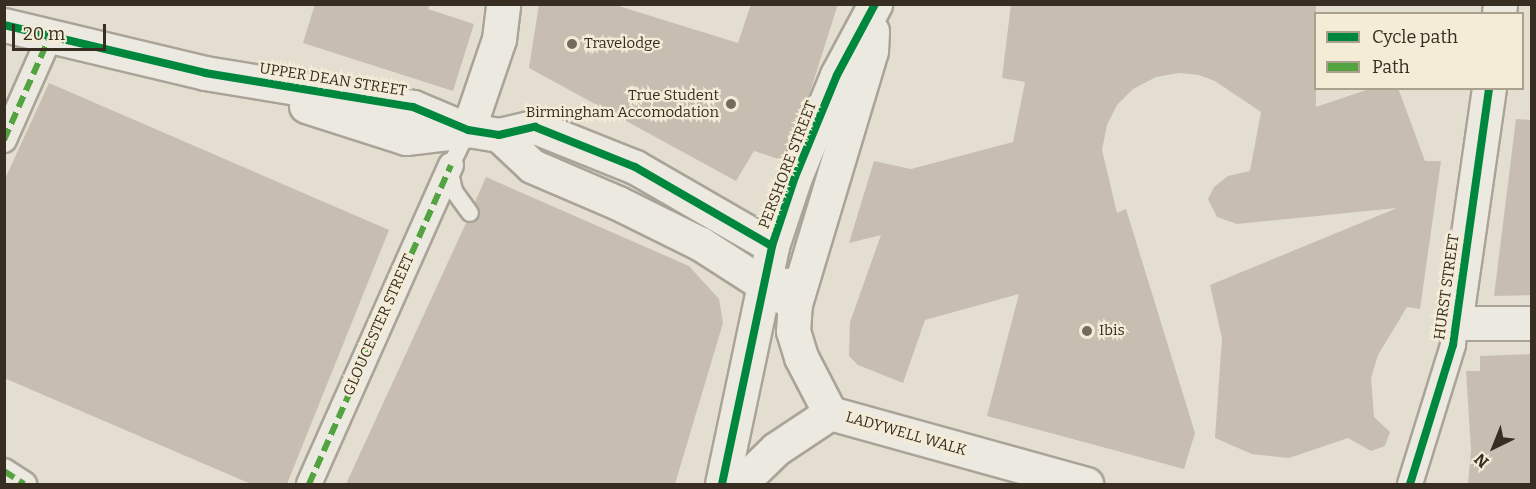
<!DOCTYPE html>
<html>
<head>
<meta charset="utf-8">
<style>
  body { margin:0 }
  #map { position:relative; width:1536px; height:489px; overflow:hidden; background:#e4ded0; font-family:Bitter,serif }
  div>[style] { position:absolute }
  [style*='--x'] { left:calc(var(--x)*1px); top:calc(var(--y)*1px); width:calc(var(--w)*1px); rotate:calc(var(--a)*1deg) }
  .building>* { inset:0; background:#c7beb1 }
  .roads { filter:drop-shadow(2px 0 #aaa398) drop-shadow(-2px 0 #aaa398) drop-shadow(0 2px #aaa398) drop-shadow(0 -2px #aaa398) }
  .service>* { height:16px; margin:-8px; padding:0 8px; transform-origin:8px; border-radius:8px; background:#ece9e1 }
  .pedestrian>* { height:24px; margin:-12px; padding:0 12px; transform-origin:12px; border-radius:12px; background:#ece9e1 }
  .minor>* { height:33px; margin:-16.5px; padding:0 16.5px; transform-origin:16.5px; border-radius:16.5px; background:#ece9e1 }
  .tertiary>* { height:33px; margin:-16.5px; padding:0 16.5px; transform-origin:16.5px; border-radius:16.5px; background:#ece9e1 }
  .quiet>* { height:6px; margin-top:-3px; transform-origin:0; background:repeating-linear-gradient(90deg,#53a441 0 12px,transparent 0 18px) }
  .cycleway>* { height:8px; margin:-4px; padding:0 4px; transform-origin:4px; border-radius:4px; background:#00873e }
  .dots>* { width:16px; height:16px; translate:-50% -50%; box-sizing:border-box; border:3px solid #f4ecd7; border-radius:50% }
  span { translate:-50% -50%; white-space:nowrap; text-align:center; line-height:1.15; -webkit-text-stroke:4.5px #f4ecd7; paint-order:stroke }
  .poi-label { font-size:15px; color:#382d21 }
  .left { translate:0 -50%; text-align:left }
  .right { translate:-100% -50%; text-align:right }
  .street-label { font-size:15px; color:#382d21 }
  .frame { position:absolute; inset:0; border:6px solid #382d21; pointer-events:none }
  .legend { position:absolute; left:1314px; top:12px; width:210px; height:78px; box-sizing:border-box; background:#f4ecd7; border:2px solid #a9a08e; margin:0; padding:8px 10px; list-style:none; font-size:18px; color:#382d21 }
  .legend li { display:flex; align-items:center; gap:12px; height:30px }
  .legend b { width:30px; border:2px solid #a9a08e }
  .north { position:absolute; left:1464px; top:417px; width:60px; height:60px; -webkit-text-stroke:4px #f4ecd7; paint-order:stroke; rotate:223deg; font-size:16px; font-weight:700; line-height:24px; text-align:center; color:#382d21 }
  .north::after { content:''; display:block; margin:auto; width:21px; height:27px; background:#382d21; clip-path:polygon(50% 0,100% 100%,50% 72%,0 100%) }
  .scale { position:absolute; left:12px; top:24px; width:94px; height:27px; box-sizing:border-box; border:3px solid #382d21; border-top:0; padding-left:8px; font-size:18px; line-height:21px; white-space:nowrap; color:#382d21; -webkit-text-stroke:4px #f4ecd7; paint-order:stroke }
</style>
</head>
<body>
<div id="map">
  <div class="building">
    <i style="clip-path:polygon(315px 4px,430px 4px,428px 9px,474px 24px,453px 91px,303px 43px)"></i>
    <i style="clip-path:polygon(539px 4px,612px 4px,738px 43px,751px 4px,838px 4px,811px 89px,782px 160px,754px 151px,736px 181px,529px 68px)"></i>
    <i style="clip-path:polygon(1011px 4px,1316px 4px,1316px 107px,1372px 88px,1398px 88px,1425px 161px,1441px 161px,1420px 309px,1407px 307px,1378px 355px,1371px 378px,1374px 417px,1390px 432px,1385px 446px,1371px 451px,1348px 438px,1289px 458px,1252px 454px,1215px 438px,1222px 338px,1210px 285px,1397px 208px,1237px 224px,1217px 217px,1208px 199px,1214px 187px,1228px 176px,1250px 171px,1261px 112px,1215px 81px,1199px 75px,1179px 73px,1156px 77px,1133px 89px,1117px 105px,1107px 125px,1102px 150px,1117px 213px,1126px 209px,1195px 433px,1184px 469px,987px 416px,1019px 294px,925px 320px,903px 383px,858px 365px,849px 356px,850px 322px,881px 235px,849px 243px,874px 161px,911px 169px,1013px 142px,1025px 82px,1002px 78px)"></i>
    <i style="clip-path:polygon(49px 83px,389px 230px,287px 484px,251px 484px,4px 378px,4px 181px)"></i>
    <i style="clip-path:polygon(1516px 119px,1532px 120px,1532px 295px,1494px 296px)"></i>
    <i style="clip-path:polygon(486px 177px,689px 266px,719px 299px,723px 323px,675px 484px,346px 484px,466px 223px,479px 218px,475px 202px)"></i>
    <i style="clip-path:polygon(1532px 354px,1532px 484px,1468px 484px,1471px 450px,1466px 371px,1480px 371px,1480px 356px)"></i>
  </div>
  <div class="roads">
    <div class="service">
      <i style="--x:451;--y:165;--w:39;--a:-64"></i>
      <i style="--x:449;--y:169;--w:23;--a:77"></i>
      <i style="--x:454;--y:191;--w:27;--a:54"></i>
    </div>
    <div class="pedestrian">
      <i style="--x:4;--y:140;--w:114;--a:-66.1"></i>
      <i style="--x:4;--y:471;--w:24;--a:33"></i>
      <i style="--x:309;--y:484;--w:349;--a:-66"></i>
      <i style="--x:1410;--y:484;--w:145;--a:-72.8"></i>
      <i style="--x:1453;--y:345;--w:22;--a:-85"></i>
    </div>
    <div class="minor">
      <i style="--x:1499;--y:14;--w:10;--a:-84"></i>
      <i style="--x:4;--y:25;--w:207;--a:13.4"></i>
      <i style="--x:205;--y:73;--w:211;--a:9.3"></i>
      <i style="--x:413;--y:107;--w:60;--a:22.7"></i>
      <i style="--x:468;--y:130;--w:31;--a:9"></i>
      <i style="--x:499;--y:135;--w:37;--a:-13"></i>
      <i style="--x:535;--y:127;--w:108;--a:21.8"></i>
      <i style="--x:635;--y:167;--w:158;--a:30"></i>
      <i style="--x:1489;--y:88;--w:237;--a:98.2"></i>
      <i style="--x:1455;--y:323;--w:77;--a:0"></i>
      <i style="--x:306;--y:106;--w:105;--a:17.7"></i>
      <i style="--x:406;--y:138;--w:59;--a:-6.8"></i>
      <i style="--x:468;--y:130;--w:96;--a:-71.2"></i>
      <i style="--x:499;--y:39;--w:35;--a:-83"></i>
      <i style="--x:499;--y:135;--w:45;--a:43.2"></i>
      <i style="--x:532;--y:166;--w:94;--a:23.3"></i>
      <i style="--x:618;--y:203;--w:93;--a:26.3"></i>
      <i style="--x:701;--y:244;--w:103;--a:32.8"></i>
      <i style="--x:830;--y:413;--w:266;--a:15.5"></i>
    </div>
    <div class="tertiary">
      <i style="--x:795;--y:304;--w:264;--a:-73.3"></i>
      <i style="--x:871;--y:51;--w:20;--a:-87"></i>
      <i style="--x:722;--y:484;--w:243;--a:-78.1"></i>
      <i style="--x:772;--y:246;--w:73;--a:-71.6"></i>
      <i style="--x:795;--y:177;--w:110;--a:-67.6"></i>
      <i style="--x:837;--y:75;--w:81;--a:-61.8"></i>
      <i style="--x:740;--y:484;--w:50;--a:-44.2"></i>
      <i style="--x:776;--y:449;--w:65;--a:-33.7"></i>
      <i style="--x:830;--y:413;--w:63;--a:-117.4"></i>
      <i style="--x:801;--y:357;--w:27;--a:-107"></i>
      <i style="--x:793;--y:331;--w:27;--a:-86"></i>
      <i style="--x:795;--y:304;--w:21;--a:-113"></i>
    </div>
  </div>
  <div class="quiet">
    <i style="--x:4;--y:140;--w:114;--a:-66.1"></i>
    <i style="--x:4;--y:471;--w:24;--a:33"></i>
    <i style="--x:309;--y:484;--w:349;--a:-66"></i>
  </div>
  <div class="cycleway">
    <i style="--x:4;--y:25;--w:207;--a:13.4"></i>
    <i style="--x:205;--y:73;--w:211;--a:9.3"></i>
    <i style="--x:413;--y:107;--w:60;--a:22.7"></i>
    <i style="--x:468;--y:130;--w:31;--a:9"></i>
    <i style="--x:499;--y:135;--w:37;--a:-13"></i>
    <i style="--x:535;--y:127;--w:108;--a:21.8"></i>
    <i style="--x:635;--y:167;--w:158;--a:30"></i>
    <i style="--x:722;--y:484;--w:243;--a:-78.1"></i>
    <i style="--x:772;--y:246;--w:73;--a:-71.6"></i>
    <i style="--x:795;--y:177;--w:110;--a:-67.6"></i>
    <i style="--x:837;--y:75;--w:81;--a:-61.8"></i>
    <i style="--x:1410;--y:484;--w:145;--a:-72.8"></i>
    <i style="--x:1453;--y:345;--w:260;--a:-82"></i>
  </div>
  <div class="dots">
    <i style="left:572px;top:44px;background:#746b5e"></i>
    <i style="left:731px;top:104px;background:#746b5e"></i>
    <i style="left:1087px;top:331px;background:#746b5e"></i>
  </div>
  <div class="poi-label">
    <span class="left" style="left:584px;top:44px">Travelodge</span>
    <span class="right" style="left:719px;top:104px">True Student<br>Birmingham Accomodation</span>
    <span class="left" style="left:1099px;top:331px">Ibis</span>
  </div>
  <div class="street-label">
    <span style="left:333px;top:80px;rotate:9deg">UPPER DEAN STREET</span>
    <span style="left:788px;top:165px;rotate:-69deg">PERSHORE STREET</span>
    <span style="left:1447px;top:287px;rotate:-82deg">HURST STREET</span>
    <span style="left:379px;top:325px;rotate:-66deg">GLOUCESTER STREET</span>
    <span style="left:906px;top:434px;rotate:16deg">LADYWELL WALK</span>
  </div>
  <div class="frame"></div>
  <ul class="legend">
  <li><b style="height:8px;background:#00873e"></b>Cycle path</li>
  <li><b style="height:8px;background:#53a441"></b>Path</li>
  </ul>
  <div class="north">N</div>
  <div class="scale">20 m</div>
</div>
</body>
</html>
